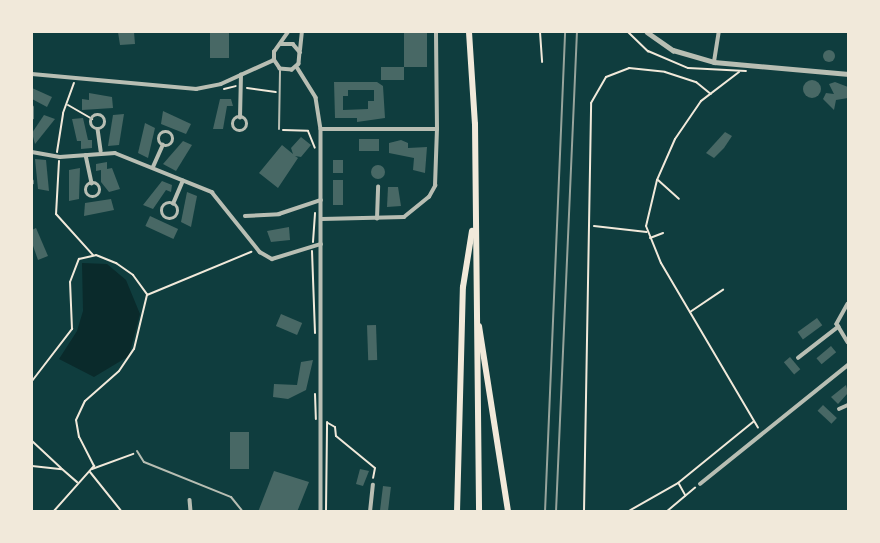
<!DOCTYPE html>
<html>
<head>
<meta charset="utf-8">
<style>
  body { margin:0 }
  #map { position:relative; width:880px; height:543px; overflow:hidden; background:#0f3d3e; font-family:"PT Sans",sans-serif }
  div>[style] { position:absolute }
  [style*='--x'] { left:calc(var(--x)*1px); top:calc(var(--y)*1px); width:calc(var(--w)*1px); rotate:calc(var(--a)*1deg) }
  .water>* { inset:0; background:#0a2a2b }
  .building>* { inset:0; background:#486865; transform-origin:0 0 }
  .round { border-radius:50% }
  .path>* { height:2px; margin:-1px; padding:0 1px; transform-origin:1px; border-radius:1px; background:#f1e9da }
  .service>* { height:2px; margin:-1px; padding:0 1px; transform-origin:1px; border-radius:1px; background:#b8beb3 }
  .minor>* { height:3.5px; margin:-1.75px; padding:0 1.75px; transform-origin:1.75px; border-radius:1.75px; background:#b8beb3 }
  .minor>.ring { margin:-1.75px; padding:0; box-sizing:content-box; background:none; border:3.5px solid #b8beb3; border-radius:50% }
  .tertiary>* { height:4.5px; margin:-2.25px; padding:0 2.25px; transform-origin:2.25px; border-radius:2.25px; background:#b8beb3 }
  .primary>* { height:6px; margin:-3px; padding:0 3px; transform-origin:3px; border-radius:3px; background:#f1e9da }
  .rail>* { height:2px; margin:-1px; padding:0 1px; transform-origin:1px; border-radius:1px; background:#97a49c }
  span { translate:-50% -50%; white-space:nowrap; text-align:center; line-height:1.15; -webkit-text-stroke:7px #f1e9da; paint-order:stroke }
  .frame { position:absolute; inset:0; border:33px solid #f1e9da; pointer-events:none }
</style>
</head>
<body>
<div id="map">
  <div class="water">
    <i style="clip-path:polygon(82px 263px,107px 264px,126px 280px,140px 314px,129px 356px,94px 377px,59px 359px,77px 331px,83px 311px)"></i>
  </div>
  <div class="building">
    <i style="clip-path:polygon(118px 32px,134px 32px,135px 44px,120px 45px)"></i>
    <i style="left:210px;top:32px;width:19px;height:26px"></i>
    <i style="clip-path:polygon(404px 32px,427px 32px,427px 67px,404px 67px,404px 80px,381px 80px,381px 67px,404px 67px)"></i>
    <i class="round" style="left:823px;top:50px;width:12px;height:12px"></i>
    <i class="round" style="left:803px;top:80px;width:18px;height:18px"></i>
    <i style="clip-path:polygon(evenodd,334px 82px,377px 82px,383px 86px,385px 118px,357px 122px,357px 118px,335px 118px,334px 82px,348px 90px,374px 90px,374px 101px,368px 101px,368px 109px,343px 110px,343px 96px,348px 96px,348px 90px)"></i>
    <i style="clip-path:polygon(835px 82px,848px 87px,848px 98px,836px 100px,834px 110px,823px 99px,826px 93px,834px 94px,829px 84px)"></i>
    <i style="clip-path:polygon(32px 88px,52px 97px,47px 107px,32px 99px)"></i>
    <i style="clip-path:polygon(89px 93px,112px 97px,113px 108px,82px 110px,82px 99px,89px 100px)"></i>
    <i style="clip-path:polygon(220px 99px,231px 99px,233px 106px,227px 106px,223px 129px,213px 129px)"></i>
    <i style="clip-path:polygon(163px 111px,191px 124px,186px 134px,161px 124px)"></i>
    <i style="clip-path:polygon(124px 114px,119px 145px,108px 146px,113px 115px)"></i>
    <i style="clip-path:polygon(44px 115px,55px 119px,35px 144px,32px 133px)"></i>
    <i style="clip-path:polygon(83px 118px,88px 140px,92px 140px,92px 148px,81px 149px,81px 141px,77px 141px,72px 119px)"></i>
    <i style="clip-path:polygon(145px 123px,155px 128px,148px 158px,138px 153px)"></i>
    <i style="clip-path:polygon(725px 132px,732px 136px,724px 148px,714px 158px,706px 153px)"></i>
    <i style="clip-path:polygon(301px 137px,311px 145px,301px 157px,295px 156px,298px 158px,278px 188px,259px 173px,282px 145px,293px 154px,291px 148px)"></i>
    <i style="left:359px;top:139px;width:20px;height:12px"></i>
    <i style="clip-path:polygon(401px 140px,408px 143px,408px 148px,427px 147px,425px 173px,413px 170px,414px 158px,389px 153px,389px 143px)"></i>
    <i style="clip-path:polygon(183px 141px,192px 145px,176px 171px,163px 164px)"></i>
    <i style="clip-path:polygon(35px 159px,46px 160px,49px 191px,38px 189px)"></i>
    <i style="left:333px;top:160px;width:10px;height:13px"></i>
    <i style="clip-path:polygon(107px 162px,107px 169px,112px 168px,120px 189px,109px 192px,101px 182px,101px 170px,96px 171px,96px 164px)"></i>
    <i class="round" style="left:371px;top:165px;width:14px;height:14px"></i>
    <i style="clip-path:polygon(80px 168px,79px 199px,69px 201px,69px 170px)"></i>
    <i style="left:333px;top:180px;width:10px;height:25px"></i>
    <i style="clip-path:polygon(162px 181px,172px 185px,171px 192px,166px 190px,153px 209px,143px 205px)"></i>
    <i style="clip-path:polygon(388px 187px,398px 187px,401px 206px,387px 207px)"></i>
    <i style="clip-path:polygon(187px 192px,197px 196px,191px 227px,181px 222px)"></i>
    <i style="clip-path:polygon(111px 199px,114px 210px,84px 216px,85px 203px)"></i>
    <i style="left:150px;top:216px;width:31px;height:11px;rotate:25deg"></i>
    <i style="clip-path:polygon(289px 227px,290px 240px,271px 242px,267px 231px)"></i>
    <i style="clip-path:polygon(36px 228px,48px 256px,38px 260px,32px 243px,32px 230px)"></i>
    <i style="left:281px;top:314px;width:23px;height:13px;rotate:23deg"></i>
    <i style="left:817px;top:318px;width:9px;height:24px;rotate:54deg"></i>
    <i style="left:376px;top:325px;width:35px;height:9px;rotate:88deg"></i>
    <i style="left:831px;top:346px;width:8px;height:19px;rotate:50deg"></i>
    <i style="left:790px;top:357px;width:16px;height:8px;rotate:50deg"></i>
    <i style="clip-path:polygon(313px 360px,306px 390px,288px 399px,273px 397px,274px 384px,297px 385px,301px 362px)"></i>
    <i style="clip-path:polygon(846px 385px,848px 393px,838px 404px,831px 397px)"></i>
    <i style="left:823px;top:405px;width:19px;height:8px;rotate:43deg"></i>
    <i style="left:230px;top:432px;width:19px;height:37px"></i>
    <i style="clip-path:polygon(360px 469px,369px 471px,363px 486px,356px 484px)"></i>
    <i style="clip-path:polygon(274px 471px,309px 482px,297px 512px,258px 512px)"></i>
    <i style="left:383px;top:486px;width:8px;height:26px;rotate:7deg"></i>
  </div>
  <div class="path">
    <i style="--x:540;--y:32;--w:30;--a:86"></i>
    <i style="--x:628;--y:32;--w:28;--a:44"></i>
    <i style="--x:648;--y:51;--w:43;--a:23"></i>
    <i style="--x:688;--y:68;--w:58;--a:3"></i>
    <i style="--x:739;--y:72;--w:48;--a:142.7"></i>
    <i style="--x:701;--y:101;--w:46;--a:124.4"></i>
    <i style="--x:675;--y:139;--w:45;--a:113.7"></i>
    <i style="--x:657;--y:180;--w:47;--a:103.4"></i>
    <i style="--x:646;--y:226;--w:40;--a:68"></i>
    <i style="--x:661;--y:263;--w:191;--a:59.5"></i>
    <i style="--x:247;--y:88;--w:29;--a:8"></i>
    <i style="--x:224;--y:89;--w:12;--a:-14"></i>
    <i style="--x:68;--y:105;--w:28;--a:30"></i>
    <i style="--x:283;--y:130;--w:25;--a:2"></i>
    <i style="--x:308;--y:131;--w:18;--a:68"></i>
    <i style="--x:57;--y:152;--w:39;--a:-81"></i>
    <i style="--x:63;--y:113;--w:32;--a:-70"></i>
    <i style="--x:59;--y:161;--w:53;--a:93.2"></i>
    <i style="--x:56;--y:214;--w:55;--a:47.9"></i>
    <i style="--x:658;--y:180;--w:28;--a:42"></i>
    <i style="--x:594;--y:226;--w:53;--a:6.5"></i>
    <i style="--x:650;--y:238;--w:14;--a:-21"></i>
    <i style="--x:313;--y:242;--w:29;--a:-86"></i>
    <i style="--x:312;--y:251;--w:82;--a:87.9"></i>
    <i style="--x:690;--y:312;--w:40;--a:-34"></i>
    <i style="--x:32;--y:381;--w:66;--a:-52.4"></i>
    <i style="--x:72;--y:329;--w:47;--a:-92.4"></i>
    <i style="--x:70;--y:282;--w:25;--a:-69"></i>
    <i style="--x:79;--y:259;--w:17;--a:-13"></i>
    <i style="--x:96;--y:255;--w:22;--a:22"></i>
    <i style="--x:116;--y:263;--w:21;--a:35"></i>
    <i style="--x:133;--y:275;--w:24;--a:54"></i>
    <i style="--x:315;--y:394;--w:25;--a:88"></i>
    <i style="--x:328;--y:423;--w:8;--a:30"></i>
    <i style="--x:335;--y:427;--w:9;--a:84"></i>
    <i style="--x:336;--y:436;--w:50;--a:39.4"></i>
    <i style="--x:375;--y:468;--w:10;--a:101"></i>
    <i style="--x:32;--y:441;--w:40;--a:43"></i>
    <i style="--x:32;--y:466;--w:30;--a:6"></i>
    <i style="--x:62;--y:469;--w:20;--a:41"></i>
    <i style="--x:92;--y:469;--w:44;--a:-20.1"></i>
    <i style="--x:90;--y:472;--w:51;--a:51.3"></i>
    <i style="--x:679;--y:484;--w:13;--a:61"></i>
    <i style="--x:326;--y:510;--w:88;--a:-89.3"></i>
    <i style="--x:53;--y:512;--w:62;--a:-48.3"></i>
    <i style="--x:94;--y:466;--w:33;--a:-117"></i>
    <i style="--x:79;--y:437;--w:17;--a:-100"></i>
    <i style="--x:76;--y:420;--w:21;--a:-65"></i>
    <i style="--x:85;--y:401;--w:45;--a:-41.4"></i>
    <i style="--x:119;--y:371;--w:27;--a:-56"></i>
    <i style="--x:134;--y:349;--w:56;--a:-76.5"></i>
    <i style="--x:147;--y:295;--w:113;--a:-22.5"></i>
    <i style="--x:584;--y:512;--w:409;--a:-89"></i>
    <i style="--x:591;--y:103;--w:30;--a:-60"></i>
    <i style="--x:606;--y:77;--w:25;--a:-21"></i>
    <i style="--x:629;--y:68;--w:36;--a:6"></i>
    <i style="--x:665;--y:72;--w:33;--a:18"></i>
    <i style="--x:696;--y:82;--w:19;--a:39"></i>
    <i style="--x:627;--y:512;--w:59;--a:-29.6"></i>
    <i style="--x:678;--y:483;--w:97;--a:-39.1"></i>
    <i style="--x:666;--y:512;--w:38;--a:-40"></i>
  </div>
  <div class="service">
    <i style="--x:279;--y:129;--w:58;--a:-89"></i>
    <i style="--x:137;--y:451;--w:13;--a:58"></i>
    <i style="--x:144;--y:462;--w:94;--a:21.9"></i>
    <i style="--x:231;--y:497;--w:19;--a:51"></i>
  </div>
  <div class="minor">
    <i style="--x:281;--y:44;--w:12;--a:0"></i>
    <i style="--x:293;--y:44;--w:11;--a:49"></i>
    <i style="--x:300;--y:52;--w:12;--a:95"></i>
    <i style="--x:299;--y:64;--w:9;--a:139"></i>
    <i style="--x:292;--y:70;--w:12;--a:-175"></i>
    <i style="--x:280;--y:69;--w:11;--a:-124"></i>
    <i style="--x:274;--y:60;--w:8;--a:-90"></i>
    <i style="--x:274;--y:52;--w:24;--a:-55"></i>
    <i style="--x:300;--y:50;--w:18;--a:-84"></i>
    <i style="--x:714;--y:62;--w:30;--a:-81"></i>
    <i style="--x:297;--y:67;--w:36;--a:58"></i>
    <i style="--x:316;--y:98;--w:31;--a:81"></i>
    <i style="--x:321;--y:129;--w:383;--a:90"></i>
    <i style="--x:32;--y:74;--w:165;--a:5.2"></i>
    <i style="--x:196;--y:89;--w:25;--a:-11"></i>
    <i style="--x:221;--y:84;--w:58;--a:-24.4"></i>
    <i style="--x:32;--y:107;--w:11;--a:90"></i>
    <i class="ring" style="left:91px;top:115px;width:10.5px;height:10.5px"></i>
    <i class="ring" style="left:233px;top:117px;width:10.5px;height:10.5px"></i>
    <i style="--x:240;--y:118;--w:43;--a:-88.7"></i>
    <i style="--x:98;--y:129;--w:22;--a:82"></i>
    <i style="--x:321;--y:129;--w:116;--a:0"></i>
    <i class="ring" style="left:159px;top:132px;width:10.5px;height:10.5px"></i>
    <i style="--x:32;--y:152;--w:28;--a:10"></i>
    <i style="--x:60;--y:157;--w:55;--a:-4.2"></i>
    <i style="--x:115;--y:153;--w:105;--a:21.9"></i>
    <i style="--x:212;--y:192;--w:77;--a:51.3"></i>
    <i style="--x:260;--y:252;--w:14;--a:30"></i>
    <i style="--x:272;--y:259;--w:51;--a:-17"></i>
    <i style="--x:86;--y:155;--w:29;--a:78"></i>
    <i style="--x:153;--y:167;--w:24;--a:-66"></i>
    <i style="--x:32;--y:181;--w:2;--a:90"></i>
    <i class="ring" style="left:86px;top:183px;width:10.5px;height:10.5px"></i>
    <i class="ring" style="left:162px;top:203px;width:12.5px;height:12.5px"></i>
    <i style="--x:173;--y:204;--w:25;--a:-67"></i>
    <i style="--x:245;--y:216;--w:34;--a:-3"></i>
    <i style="--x:279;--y:214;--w:44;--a:-18.4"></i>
    <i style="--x:322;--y:219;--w:82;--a:-1.4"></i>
    <i style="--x:404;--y:217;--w:32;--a:-39"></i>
    <i style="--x:429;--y:197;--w:13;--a:-61"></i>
    <i style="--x:435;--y:186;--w:57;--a:-88"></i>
    <i style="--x:437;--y:129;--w:97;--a:-90.6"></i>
    <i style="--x:377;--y:219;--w:32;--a:-88"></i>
    <i style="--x:848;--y:304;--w:23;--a:119"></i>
    <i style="--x:837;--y:324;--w:21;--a:59"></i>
    <i style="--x:798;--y:358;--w:51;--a:-37.8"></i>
    <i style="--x:839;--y:409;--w:10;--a:-24"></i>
    <i style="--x:700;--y:484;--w:190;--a:-38.8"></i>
    <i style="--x:190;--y:500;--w:12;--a:85"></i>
    <i style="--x:370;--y:512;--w:27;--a:-84"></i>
  </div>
  <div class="tertiary">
    <i style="--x:647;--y:32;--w:32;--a:35"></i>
    <i style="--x:673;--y:50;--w:43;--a:16.3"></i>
    <i style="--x:714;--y:62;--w:135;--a:5.1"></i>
  </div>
  <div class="primary">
    <i style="--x:469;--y:32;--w:92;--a:86.3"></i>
    <i style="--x:475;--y:124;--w:388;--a:89.4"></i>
    <i style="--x:479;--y:326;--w:188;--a:81.1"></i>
    <i style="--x:457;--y:512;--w:225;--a:-88.5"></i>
    <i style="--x:463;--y:287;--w:57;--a:-80.9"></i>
  </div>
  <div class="rail">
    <i style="--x:545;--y:512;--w:480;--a:-87.6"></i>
    <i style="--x:556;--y:512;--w:480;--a:-87.5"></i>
  </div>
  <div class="frame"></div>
</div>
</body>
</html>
